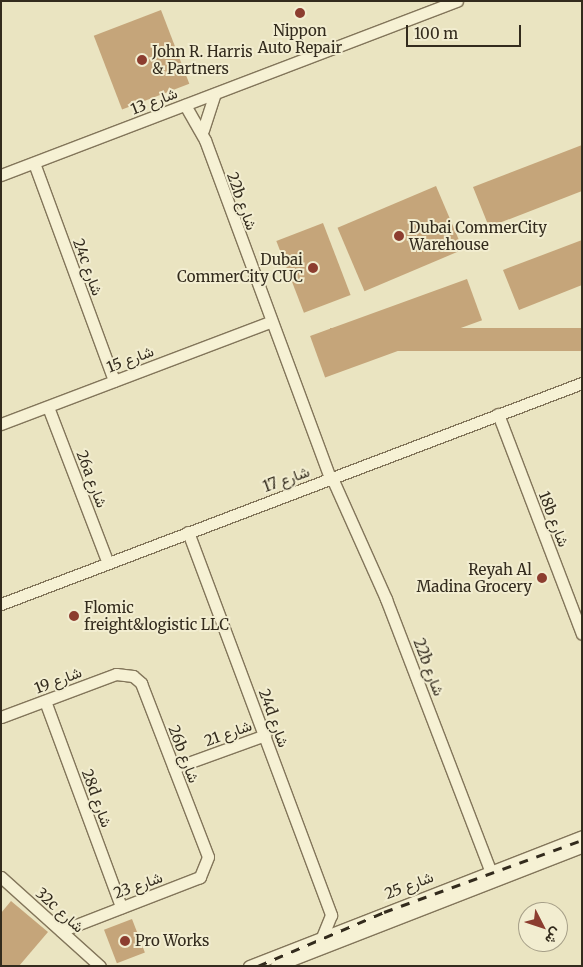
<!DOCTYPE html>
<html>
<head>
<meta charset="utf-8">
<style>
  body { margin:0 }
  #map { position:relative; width:583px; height:967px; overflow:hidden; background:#eae4c1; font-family:Merriweather,Vazirmatn,serif }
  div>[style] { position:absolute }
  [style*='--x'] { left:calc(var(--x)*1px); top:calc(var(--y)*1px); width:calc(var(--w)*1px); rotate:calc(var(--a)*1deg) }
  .building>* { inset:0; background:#c5a57a; transform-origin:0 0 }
  .roads { filter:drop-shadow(1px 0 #82755a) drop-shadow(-1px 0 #82755a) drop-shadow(0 1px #82755a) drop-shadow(0 -1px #82755a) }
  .minor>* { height:11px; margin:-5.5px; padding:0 5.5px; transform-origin:5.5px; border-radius:5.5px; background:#f6f1d4 }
  .rail>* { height:2.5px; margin-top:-1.25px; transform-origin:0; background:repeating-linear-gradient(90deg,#332b1d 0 9px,transparent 0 18px) }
  .dots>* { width:14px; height:14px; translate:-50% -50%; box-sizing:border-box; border:2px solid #f2edd0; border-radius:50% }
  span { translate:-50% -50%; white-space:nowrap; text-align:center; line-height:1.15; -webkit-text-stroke:4px #f2edd0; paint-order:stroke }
  .poi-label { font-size:15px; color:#332b1d }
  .left { translate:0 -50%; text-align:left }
  .right { translate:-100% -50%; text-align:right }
  .street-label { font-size:15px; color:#332b1d }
  .frame { position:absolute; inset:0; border:2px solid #332b1d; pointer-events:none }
  .north { position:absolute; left:518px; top:902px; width:50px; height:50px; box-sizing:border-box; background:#f2edd0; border:1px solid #a69f88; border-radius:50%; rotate:131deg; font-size:14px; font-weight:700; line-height:20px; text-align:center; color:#332b1d }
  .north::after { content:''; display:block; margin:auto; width:18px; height:22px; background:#8c3d2f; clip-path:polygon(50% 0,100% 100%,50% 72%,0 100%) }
  .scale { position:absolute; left:406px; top:25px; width:115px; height:22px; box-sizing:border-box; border:2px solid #332b1d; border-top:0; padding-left:6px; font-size:15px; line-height:18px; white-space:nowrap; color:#332b1d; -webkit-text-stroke:4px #f2edd0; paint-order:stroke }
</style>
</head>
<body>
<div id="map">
  <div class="building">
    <i style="left:161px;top:10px;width:79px;height:72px;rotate:69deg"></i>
    <i style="clip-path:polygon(582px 145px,582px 191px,489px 227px,473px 187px)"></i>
    <i style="left:436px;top:186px;width:69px;height:107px;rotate:67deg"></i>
    <i style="left:323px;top:223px;width:77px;height:50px;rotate:69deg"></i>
    <i style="clip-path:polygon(582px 240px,582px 285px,519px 310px,503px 270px)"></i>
    <i style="left:467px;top:279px;width:44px;height:167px;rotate:70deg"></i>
    <i style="left:582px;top:328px;width:23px;height:252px;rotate:90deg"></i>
    <i style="clip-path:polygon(11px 901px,48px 932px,19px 966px,1px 966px,1px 913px)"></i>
    <i style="left:132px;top:919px;width:36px;height:30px;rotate:69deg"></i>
  </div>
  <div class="roads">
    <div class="minor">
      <i style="--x:185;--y:105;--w:40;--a:60.3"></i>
      <i style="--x:205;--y:140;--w:360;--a:69.7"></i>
      <i style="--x:203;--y:130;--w:38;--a:-72"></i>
      <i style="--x:34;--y:163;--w:232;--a:69.8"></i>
      <i style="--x:1;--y:175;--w:488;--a:-20.9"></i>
      <i style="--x:48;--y:407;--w:167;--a:69"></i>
      <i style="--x:498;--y:414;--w:235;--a:69.1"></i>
      <i style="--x:1;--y:424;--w:288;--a:-20.8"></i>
      <i style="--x:332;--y:478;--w:133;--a:65.9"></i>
      <i style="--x:386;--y:599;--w:290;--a:69"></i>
      <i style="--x:188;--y:532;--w:409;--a:69.5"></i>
      <i style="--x:331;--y:915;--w:22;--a:112"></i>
      <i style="--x:1;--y:604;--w:622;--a:-20.83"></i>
      <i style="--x:45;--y:701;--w:220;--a:69.7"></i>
      <i style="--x:1;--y:717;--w:123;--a:-20.5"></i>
      <i style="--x:116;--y:674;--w:17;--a:7"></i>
      <i style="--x:133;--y:676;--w:11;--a:41"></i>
      <i style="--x:141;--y:683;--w:186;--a:68.9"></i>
      <i style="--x:208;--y:857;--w:22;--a:112"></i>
      <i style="--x:200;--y:877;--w:149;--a:158.8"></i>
      <i style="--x:174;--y:768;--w:97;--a:-19.9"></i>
      <i style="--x:1;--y:877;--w:133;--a:42"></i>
      <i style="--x:249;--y:966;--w:357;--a:-21.3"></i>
      <i style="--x:276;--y:966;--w:328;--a:-21.3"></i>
    </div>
  </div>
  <div class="rail">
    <i style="--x:258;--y:966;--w:137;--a:-23.2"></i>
    <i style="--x:384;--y:912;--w:211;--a:-20"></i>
  </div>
  <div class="dots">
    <i style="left:300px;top:13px;background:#8c3d2f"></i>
    <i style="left:142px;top:60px;background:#8c3d2f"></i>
    <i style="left:399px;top:236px;background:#8c3d2f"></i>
    <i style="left:313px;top:268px;background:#8c3d2f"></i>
    <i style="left:542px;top:578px;background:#8c3d2f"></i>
    <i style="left:74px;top:616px;background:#8c3d2f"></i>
    <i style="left:125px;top:941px;background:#8c3d2f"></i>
  </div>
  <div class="poi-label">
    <span style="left:300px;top:39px">Nippon<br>Auto Repair</span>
    <span class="left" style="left:152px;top:60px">John R. Harris<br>&amp; Partners</span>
    <span class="left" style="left:409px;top:236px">Dubai CommerCity<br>Warehouse</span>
    <span class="right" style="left:303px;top:268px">Dubai<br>CommerCity CUC</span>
    <span class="right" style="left:532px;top:578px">Reyah Al<br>Madina Grocery</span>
    <span class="left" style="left:84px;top:616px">Flomic<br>freight&amp;logistic LLC</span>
    <span class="left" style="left:135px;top:941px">Pro Works</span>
  </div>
  <div class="street-label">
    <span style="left:154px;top:101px;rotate:-21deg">شارع 13</span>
    <span style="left:242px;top:201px;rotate:70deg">22b شارع</span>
    <span style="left:88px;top:267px;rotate:70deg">24c شارع</span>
    <span style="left:130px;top:359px;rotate:-21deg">شارع 15</span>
    <span style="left:92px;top:479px;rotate:69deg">26a شارع</span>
    <span style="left:286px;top:479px;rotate:-20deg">شارع 17</span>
    <span style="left:554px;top:519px;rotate:69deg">18b شارع</span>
    <span style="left:429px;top:667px;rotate:69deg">22b شارع</span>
    <span style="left:58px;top:680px;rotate:-21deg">شارع 19</span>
    <span style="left:274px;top:718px;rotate:70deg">24d شارع</span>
    <span style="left:228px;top:733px;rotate:-20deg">شارع 21</span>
    <span style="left:184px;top:754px;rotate:69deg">26b شارع</span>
    <span style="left:97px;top:798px;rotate:70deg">28d شارع</span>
    <span style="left:138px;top:885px;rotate:-20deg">شارع 23</span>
    <span style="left:409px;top:885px;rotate:-21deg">شارع 25</span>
    <span style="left:60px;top:910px;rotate:42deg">32c شارع</span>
  </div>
  <div class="frame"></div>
  <div class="north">ش</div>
  <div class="scale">100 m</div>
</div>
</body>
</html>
